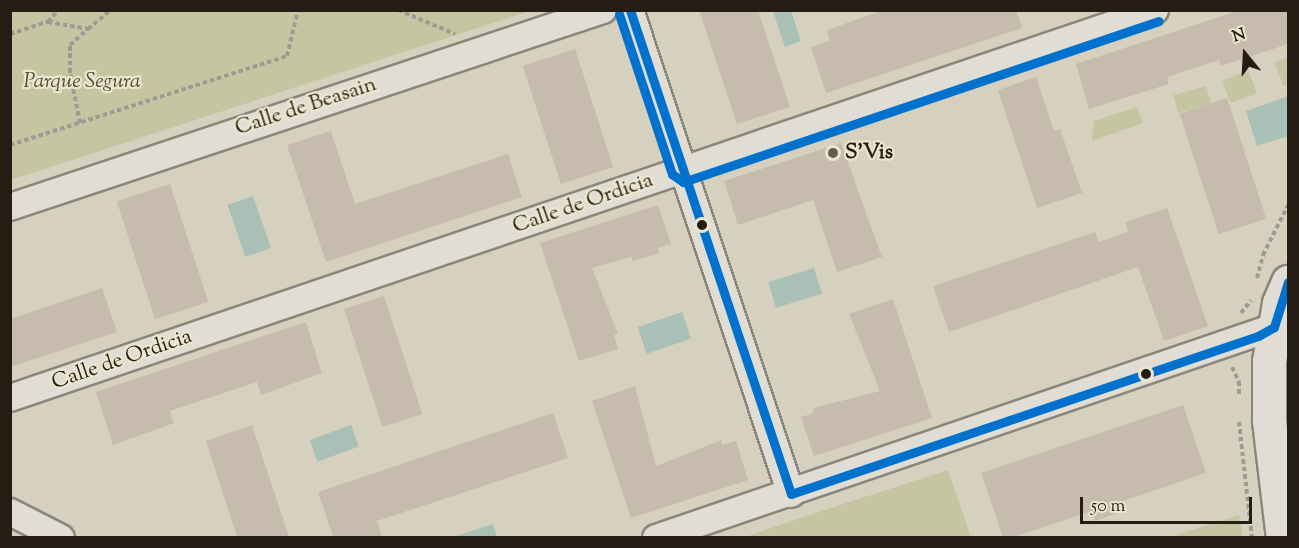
<!DOCTYPE html>
<html>
<head>
<meta charset="utf-8">
<style>
  body { margin:0 }
  #map { position:relative; width:1299px; height:548px; overflow:hidden; background:#d6d1be; font-family:"Sorts Mill Goudy",serif }
  div>[style] { position:absolute }
  [style*='--x'] { left:calc(var(--x)*1px); top:calc(var(--y)*1px); width:calc(var(--w)*1px); rotate:calc(var(--a)*1deg) }
  .green>* { inset:0; background:#c4c6a1; transform-origin:0 0 }
  .water>* { inset:0; background:#a8c0b6; transform-origin:0 0 }
  .building>* { inset:0; background:#c7bbae; transform-origin:0 0 }
  .path>* { height:4px; margin-top:-2px; transform-origin:0; background:repeating-linear-gradient(90deg,#9e9b93 0 4.5px,transparent 0 7.5px) }
  .roads { filter:drop-shadow(2px 0 #8a867a) drop-shadow(-2px 0 #8a867a) drop-shadow(0 2px #8a867a) drop-shadow(0 -2px #8a867a) }
  .street>* { height:26px; margin:-13px; padding:0 13px; transform-origin:13px; border-radius:13px; background:#e0ded4 }
  .secondary>* { height:33px; margin:-16.5px; padding:0 16.5px; transform-origin:16.5px; border-radius:16.5px; background:#e0ded4 }
  .bus-1>* { height:9px; margin:-4.5px; padding:0 4.5px; transform-origin:4.5px; border-radius:4.5px; background:#0072ce }
  .bus-2>* { height:9px; margin:-4.5px; padding:0 4.5px; transform-origin:4.5px; border-radius:4.5px; background:#0072ce }
  .dots>* { width:16px; height:16px; translate:-50% -50%; box-sizing:border-box; border:3px solid #ece5ce; border-radius:50% }
  span { translate:-50% -50%; white-space:nowrap; text-align:center; line-height:1.15; -webkit-text-stroke:4.5px #ece5ce; paint-order:stroke }
  .park-label { font-size:21px; color:#504d37; font-style:italic }
  .street-label { font-size:21px; color:#251d13 }
  .poi-label { font-size:21px; color:#251d13; font-weight:700 }
  .left { translate:0 -50%; text-align:left }
  .frame { position:absolute; inset:0; border:12px solid #251d13; pointer-events:none }
  .north { position:absolute; left:1215px; top:24px; width:60px; height:60px; -webkit-text-stroke:4px #ece5ce; paint-order:stroke; rotate:342deg; font-size:16px; font-weight:700; line-height:24px; text-align:center; color:#251d13 }
  .north::after { content:''; display:block; margin:auto; width:21px; height:27px; background:#251d13; clip-path:polygon(50% 0,100% 100%,50% 72%,0 100%) }
  .scale { position:absolute; left:1080px; top:497px; width:172px; height:27px; box-sizing:border-box; border:3px solid #251d13; border-top:0; padding-left:8px; font-size:18px; line-height:21px; white-space:nowrap; color:#251d13; -webkit-text-stroke:4px #ece5ce; paint-order:stroke }
</style>
</head>
<body>
<div id="map">
  <div class="green">
    <i style="clip-path:polygon(11px 10px,530px 10px,530px 11px,11px 180px)"></i>
    <i style="clip-path:polygon(1288px 58px,1288px 84px,1283px 86px,1275px 62px)"></i>
    <i style="left:1249px;top:71px;width:24px;height:28px;rotate:71deg"></i>
    <i style="left:1206px;top:86px;width:18px;height:34px;rotate:74deg"></i>
    <i style="clip-path:polygon(1137px 107px,1143px 123px,1092px 141px,1094px 121px)"></i>
    <i style="clip-path:polygon(948px 470px,971px 537px,745px 537px,800px 518px)"></i>
    <i style="clip-path:polygon(1239px 515px,1243px 537px,1170px 537px)"></i>
  </div>
  <div class="water">
    <i style="clip-path:polygon(773px 11px,791px 11px,801px 41px,785px 47px)"></i>
    <i style="clip-path:polygon(1288px 96px,1288px 136px,1257px 146px,1246px 111px)"></i>
    <i style="left:253px;top:196px;width:55px;height:27px;rotate:71deg"></i>
    <i style="left:814px;top:268px;width:27px;height:48px;rotate:73deg"></i>
    <i style="left:682px;top:312px;width:28px;height:47px;rotate:71deg"></i>
    <i style="left:351px;top:425px;width:23px;height:44px;rotate:70deg"></i>
    <i style="clip-path:polygon(493px 524px,497px 537px,453px 537px)"></i>
  </div>
  <div class="building">
    <i style="clip-path:polygon(699px 10px,758px 10px,790px 107px,737px 124px)"></i>
    <i style="clip-path:polygon(884px 10px,1016px 10px,1022px 28px,826px 93px,811px 47px,830px 41px,827px 30px)"></i>
    <i style="clip-path:polygon(1240px 10px,1288px 10px,1288px 44px,1221px 66px,1219px 60px,1167px 77px,1169px 84px,1089px 109px,1076px 64px)"></i>
    <i style="left:575px;top:49px;width:124px;height:55px;rotate:72deg"></i>
    <i style="clip-path:polygon(1036px 77px,1054px 131px,1060px 129px,1082px 193px,1037px 208px,998px 90px)"></i>
    <i style="left:1227px;top:98px;width:127px;height:50px;rotate:72deg"></i>
    <i style="clip-path:polygon(331px 131px,355px 204px,508px 154px,522px 197px,326px 262px,287px 145px)"></i>
    <i style="clip-path:polygon(841px 143px,882px 257px,837px 272px,813px 200px,738px 225px,724px 181px)"></i>
    <i style="left:170px;top:184px;width:124px;height:56px;rotate:72deg"></i>
    <i style="clip-path:polygon(658px 205px,671px 244px,657px 248px,659px 253px,633px 261px,631px 257px,592px 268px,618px 334px,614px 335px,618px 349px,579px 361px,540px 243px)"></i>
    <i style="clip-path:polygon(1167px 208px,1208px 326px,1164px 341px,1138px 267px,949px 332px,933px 286px,1095px 232px,1099px 242px,1128px 232px,1125px 222px)"></i>
    <i style="clip-path:polygon(102px 288px,117px 332px,10px 367px,10px 319px)"></i>
    <i style="left:384px;top:296px;width:124px;height:42px;rotate:72deg"></i>
    <i style="clip-path:polygon(893px 299px,932px 418px,814px 456px,801px 417px,814px 413px,813px 408px,880px 391px,849px 314px)"></i>
    <i style="clip-path:polygon(306px 322px,322px 373px,261px 395px,257px 382px,170px 411px,174px 423px,113px 445px,96px 392px)"></i>
    <i style="clip-path:polygon(635px 386px,656px 466px,721px 440px,722px 445px,736px 441px,748px 480px,631px 518px,592px 401px)"></i>
    <i style="clip-path:polygon(1183px 405px,1206px 473px,1120px 502px,1123px 511px,1095px 521px,1092px 511px,1014px 537px,1003px 537px,981px 473px)"></i>
    <i style="clip-path:polygon(553px 413px,568px 458px,377px 521px,382px 537px,333px 537px,318px 492px)"></i>
    <i style="clip-path:polygon(252px 425px,289px 537px,237px 537px,206px 441px)"></i>
  </div>
  <div class="path">
    <i style="--x:398;--y:10;--w:62;--a:22.8"></i>
    <i style="--x:48;--y:22;--w:16;--a:-50"></i>
    <i style="--x:10;--y:34;--w:40;--a:-18"></i>
    <i style="--x:48;--y:22;--w:41;--a:9.9"></i>
    <i style="--x:88;--y:29;--w:30;--a:-40"></i>
    <i style="--x:80;--y:123;--w:51;--a:-101.3"></i>
    <i style="--x:70;--y:73;--w:28;--a:-90"></i>
    <i style="--x:70;--y:45;--w:24;--a:-42"></i>
    <i style="--x:10;--y:145;--w:291;--a:-17.8"></i>
    <i style="--x:287;--y:56;--w:47;--a:-76.6"></i>
    <i style="--x:1257;--y:278;--w:24;--a:-75"></i>
    <i style="--x:1263;--y:255;--w:56;--a:-63.4"></i>
    <i style="--x:1241;--y:313;--w:16;--a:-52"></i>
    <i style="--x:1232;--y:367;--w:17;--a:65"></i>
    <i style="--x:1239;--y:382;--w:15;--a:90"></i>
    <i style="--x:1239;--y:422;--w:117;--a:83.6"></i>
  </div>
  <div class="roads">
    <div class="street">
      <i style="--x:630;--y:10;--w:510;--a:71.6"></i>
      <i style="--x:10;--y:207;--w:625;--a:-18.38"></i>
      <i style="--x:10;--y:398;--w:1209;--a:-18.72"></i>
      <i style="--x:10;--y:512;--w:57;--a:27"></i>
      <i style="--x:656;--y:538;--w:653;--a:-18.85"></i>
    </div>
    <div class="secondary">
      <i style="--x:1283;--y:538;--w:119;--a:-96.8"></i>
      <i style="--x:1269;--y:420;--w:59;--a:-90"></i>
      <i style="--x:1269;--y:361;--w:59;--a:-80.2"></i>
      <i style="--x:1279;--y:303;--w:23;--a:-67"></i>
    </div>
  </div>
  <div class="bus-1">
    <i style="--x:630;--y:10;--w:510;--a:71.6"></i>
    <i style="--x:791;--y:494;--w:493;--a:-18.7"></i>
    <i style="--x:1258;--y:336;--w:18;--a:-29"></i>
    <i style="--x:1274;--y:327;--w:47;--a:-72.7"></i>
  </div>
  <div class="bus-2">
    <i style="--x:619;--y:14;--w:169;--a:71.7"></i>
    <i style="--x:672;--y:174;--w:14;--a:36"></i>
    <i style="--x:683;--y:182;--w:502;--a:-18.69"></i>
  </div>
  <div class="dots">
    <i style="left:833px;top:153px;background:#635c4f"></i>
    <i style="left:702px;top:225px;background:#251d13"></i>
    <i style="left:1146px;top:374px;background:#251d13"></i>
  </div>
  <div class="park-label">
    <span style="left:82px;top:82px">Parque Segura</span>
  </div>
  <div class="street-label">
    <span style="left:306px;top:107px;rotate:-18deg">Calle de Beasain</span>
    <span style="left:583px;top:204px;rotate:-19deg">Calle de Ordicia</span>
    <span style="left:122px;top:360px;rotate:-19deg">Calle de Ordicia</span>
  </div>
  <div class="poi-label">
    <span class="left" style="left:845px;top:153px">S'Vis</span>
  </div>
  <div class="frame"></div>
  <div class="north">N</div>
  <div class="scale">50 m</div>
</div>
</body>
</html>
